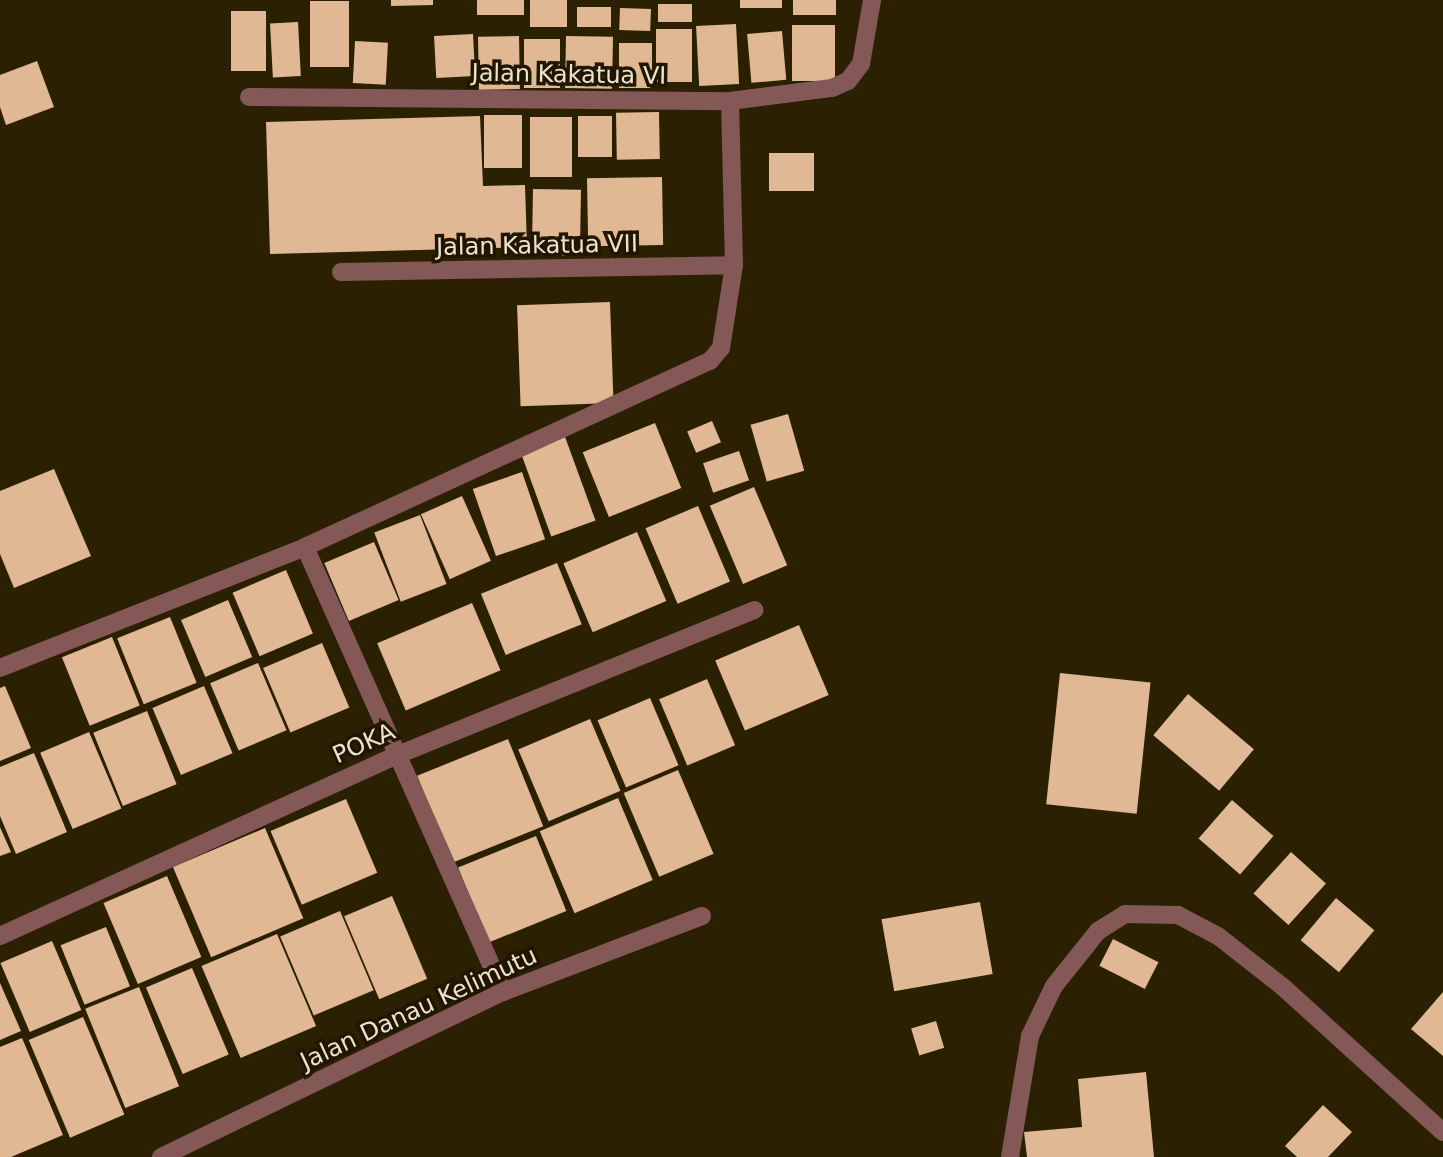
<!DOCTYPE html>
<html>
<head>
<meta charset="utf-8">
<style>
  body { margin:0 }
  #map { position:relative; width:1443px; height:1157px; overflow:hidden; background:#2c2003; font-family:"DejaVu Sans",sans-serif }
  div>[style] { position:absolute }
  [style*='--x'] { left:calc(var(--x)*1px); top:calc(var(--y)*1px); width:calc(var(--w)*1px); rotate:calc(var(--a)*1deg) }
  .building>* { inset:0; background:#e0b894; transform-origin:0 0 }
  .street>* { height:18px; margin:-9px; padding:0 9px; transform-origin:9px; border-radius:9px; background:#835857 }
  span { translate:-50% -50%; white-space:nowrap; text-align:center; line-height:1.15; -webkit-text-stroke:7px #221600; paint-order:stroke }
  .street-label { font-size:24px; color:#ebe3d2 }
</style>
</head>
<body>
<div id="map">
  <div class="building">
    <i style="clip-path:polygon(391px 0,433px 0,433px 5px,391px 6px)"></i>
    <i style="left:477px;top:0;width:47px;height:15px"></i>
    <i style="left:530px;top:0;width:37px;height:27px"></i>
    <i style="left:740px;top:0;width:42px;height:8px"></i>
    <i style="left:793px;top:0;width:43px;height:15px"></i>
    <i style="left:310px;top:1px;width:39px;height:66px"></i>
    <i style="left:658px;top:4px;width:34px;height:18px"></i>
    <i style="left:577px;top:7px;width:34px;height:20px"></i>
    <i style="left:620px;top:8px;width:31px;height:22px;rotate:2deg"></i>
    <i style="left:231px;top:11px;width:35px;height:60px"></i>
    <i style="left:298px;top:22px;width:54px;height:28px;rotate:87deg"></i>
    <i style="left:736px;top:24px;width:60px;height:40px;rotate:87deg"></i>
    <i style="left:792px;top:25px;width:43px;height:56px"></i>
    <i style="left:656px;top:29px;width:36px;height:53px"></i>
    <i style="left:782px;top:31px;width:49px;height:35px;rotate:85deg"></i>
    <i style="left:473px;top:34px;width:42px;height:39px;rotate:87deg"></i>
    <i style="left:519px;top:36px;width:53px;height:41px;rotate:89deg"></i>
    <i style="left:566px;top:36px;width:47px;height:52px;rotate:1deg"></i>
    <i style="left:524px;top:39px;width:36px;height:49px"></i>
    <i style="left:355px;top:41px;width:33px;height:42px;rotate:3deg"></i>
    <i style="left:619px;top:43px;width:33px;height:45px"></i>
    <i style="clip-path:polygon(37px 61px,54px 107px,6px 125px,0 107px,0 75px)"></i>
    <i style="left:659px;top:112px;width:47px;height:43px;rotate:89deg"></i>
    <i style="left:484px;top:115px;width:38px;height:53px"></i>
    <i style="clip-path:polygon(480px 116px,483px 186px,525px 185px,527px 247px,270px 254px,266px 122px)"></i>
    <i style="left:578px;top:116px;width:34px;height:41px"></i>
    <i style="left:530px;top:117px;width:42px;height:60px"></i>
    <i style="left:769px;top:153px;width:45px;height:38px"></i>
    <i style="left:662px;top:177px;width:68px;height:75px;rotate:89deg"></i>
    <i style="left:533px;top:189px;width:48px;height:66px;rotate:1deg"></i>
    <i style="left:610px;top:302px;width:101px;height:93px;rotate:88deg"></i>
    <i style="left:788px;top:414px;width:59px;height:39px;rotate:74deg"></i>
    <i style="left:712px;top:421px;width:23px;height:27px;rotate:67deg"></i>
    <i style="left:655px;top:423px;width:70px;height:78px;rotate:68deg"></i>
    <i style="left:564px;top:434px;width:92px;height:47px;rotate:70deg"></i>
    <i style="left:739px;top:451px;width:31px;height:38px;rotate:71deg"></i>
    <i style="clip-path:polygon(54px 469px,91px 556px,14px 588px,0 554px,0 491px)"></i>
    <i style="left:522px;top:472px;width:71px;height:52px;rotate:71deg"></i>
    <i style="left:754px;top:487px;width:85px;height:48px;rotate:67deg"></i>
    <i style="left:462px;top:496px;width:71px;height:45px;rotate:66deg"></i>
    <i style="left:698px;top:506px;width:82px;height:57px;rotate:67deg"></i>
    <i style="left:420px;top:515px;width:74px;height:49px;rotate:69deg"></i>
    <i style="left:637px;top:532px;width:75px;height:80px;rotate:67deg"></i>
    <i style="left:374px;top:542px;width:63px;height:54px;rotate:67deg"></i>
    <i style="left:557px;top:563px;width:66px;height:82px;rotate:68deg"></i>
    <i style="left:286px;top:570px;width:69px;height:58px;rotate:67deg"></i>
    <i style="left:228px;top:600px;width:62px;height:51px;rotate:67deg"></i>
    <i style="left:472px;top:603px;width:73px;height:103px;rotate:67deg"></i>
    <i style="left:170px;top:617px;width:71px;height:57px;rotate:68deg"></i>
    <i style="left:799px;top:625px;width:76px;height:91px;rotate:67deg"></i>
    <i style="left:112px;top:637px;width:74px;height:54px;rotate:68deg"></i>
    <i style="left:322px;top:643px;width:70px;height:64px;rotate:67deg"></i>
    <i style="left:258px;top:663px;width:73px;height:52px;rotate:67deg"></i>
    <i style="left:1060px;top:673px;width:91px;height:132px;rotate:6deg"></i>
    <i style="left:707px;top:679px;width:72px;height:52px;rotate:67deg"></i>
    <i style="clip-path:polygon(5px 686px,31px 748px,0 761px,0 688px)"></i>
    <i style="left:204px;top:686px;width:73px;height:56px;rotate:67deg"></i>
    <i style="left:1188px;top:694px;width:86px;height:54px;rotate:40deg"></i>
    <i style="left:650px;top:698px;width:73px;height:57px;rotate:67deg"></i>
    <i style="left:147px;top:711px;width:79px;height:58px;rotate:68deg"></i>
    <i style="left:590px;top:719px;width:78px;height:78px;rotate:67deg"></i>
    <i style="left:89px;top:732px;width:83px;height:53px;rotate:67deg"></i>
    <i style="left:508px;top:739px;width:94px;height:98px;rotate:68deg"></i>
    <i style="clip-path:polygon(34px 753px,67px 832px,16px 854px,0 816px,0 767px)"></i>
    <i style="left:678px;top:770px;width:91px;height:59px;rotate:67deg"></i>
    <i style="left:618px;top:798px;width:89px;height:85px;rotate:67deg"></i>
    <i style="left:346px;top:799px;width:80px;height:82px;rotate:67deg"></i>
    <i style="left:1232px;top:800px;width:55px;height:51px;rotate:41deg"></i>
    <i style="clip-path:polygon(0 827px,11px 852px,0 856px)"></i>
    <i style="left:265px;top:828px;width:98px;height:100px;rotate:67deg"></i>
    <i style="left:536px;top:836px;width:81px;height:84px;rotate:68deg"></i>
    <i style="left:1291px;top:852px;width:47px;height:56px;rotate:42deg"></i>
    <i style="left:167px;top:876px;width:88px;height:69px;rotate:67deg"></i>
    <i style="left:392px;top:896px;width:90px;height:52px;rotate:67deg"></i>
    <i style="left:1336px;top:898px;width:50px;height:55px;rotate:40deg"></i>
    <i style="left:980px;top:902px;width:73px;height:100px;rotate:80deg"></i>
    <i style="left:340px;top:911px;width:86px;height:65px;rotate:67deg"></i>
    <i style="left:106px;top:927px;width:64px;height:49px;rotate:68deg"></i>
    <i style="left:277px;top:934px;width:100px;height:82px;rotate:67deg"></i>
    <i style="left:1113px;top:939px;width:51px;height:30px;rotate:27deg"></i>
    <i style="left:52px;top:941px;width:75px;height:56px;rotate:67deg"></i>
    <i style="left:192px;top:968px;width:94px;height:50px;rotate:67deg"></i>
    <i style="clip-path:polygon(0 983px,21px 1031px,0 1040px)"></i>
    <i style="left:139px;top:987px;width:107px;height:58px;rotate:68deg"></i>
    <i style="clip-path:polygon(1443px 992px,1443px 1056px,1411px 1029px)"></i>
    <i style="left:83px;top:1017px;width:106px;height:59px;rotate:67deg"></i>
    <i style="left:936px;top:1021px;width:28px;height:26px;rotate:73deg"></i>
    <i style="clip-path:polygon(22px 1038px,63px 1135px,11px 1157px,0 1157px,0 1047px)"></i>
    <i style="clip-path:polygon(1146px 1072px,1154px 1157px,1027px 1157px,1024px 1132px,1082px 1127px,1078px 1079px)"></i>
    <i style="clip-path:polygon(1323px 1105px,1352px 1132px,1328px 1157px,1297px 1157px,1285px 1146px)"></i>
  </div>
  <div class="street">
    <i style="--x:249;--y:97;--w:481;--a:0.5"></i>
    <i style="--x:730;--y:101;--w:103;--a:-7.3"></i>
    <i style="--x:832;--y:88;--w:17;--a:-24"></i>
    <i style="--x:848;--y:81;--w:21;--a:-53"></i>
    <i style="--x:861;--y:64;--w:65;--a:-80.2"></i>
    <i style="--x:341;--y:272;--w:393;--a:-1"></i>
    <i style="--x:305;--y:547;--w:487;--a:66"></i>
    <i style="--x:0;--y:668;--w:328;--a:-21.6"></i>
    <i style="--x:305;--y:547;--w:446;--a:-24.7"></i>
    <i style="--x:710;--y:361;--w:17;--a:-50"></i>
    <i style="--x:721;--y:348;--w:84;--a:-81.1"></i>
    <i style="--x:734;--y:265;--w:164;--a:-91.4"></i>
    <i style="--x:0;--y:936;--w:434;--a:-24.5"></i>
    <i style="--x:395;--y:756;--w:388;--a:-22.1"></i>
    <i style="--x:161;--y:1157;--w:380;--a:-25.8"></i>
    <i style="--x:503;--y:992;--w:213;--a:-20.9"></i>
    <i style="--x:1010;--y:1157;--w:123;--a:-80.6"></i>
    <i style="--x:1030;--y:1036;--w:55;--a:-64.4"></i>
    <i style="--x:1054;--y:986;--w:70;--a:-51.3"></i>
    <i style="--x:1098;--y:931;--w:32;--a:-32"></i>
    <i style="--x:1125;--y:914;--w:53;--a:1.1"></i>
    <i style="--x:1178;--y:915;--w:45;--a:27.7"></i>
    <i style="--x:1218;--y:936;--w:83;--a:38.1"></i>
    <i style="--x:1283;--y:987;--w:216;--a:42.2"></i>
  </div>
  <div class="street-label">
    <span style="left:569px;top:75px;rotate:1deg">Jalan Kakatua VI</span>
    <span style="left:537px;top:246px;rotate:-1deg">Jalan Kakatua VII</span>
    <span style="left:364px;top:744px;rotate:-24deg">POKA</span>
    <span style="left:419px;top:1009px;rotate:-25deg">Jalan Danau Kelimutu</span>
  </div>
</div>
</body>
</html>
